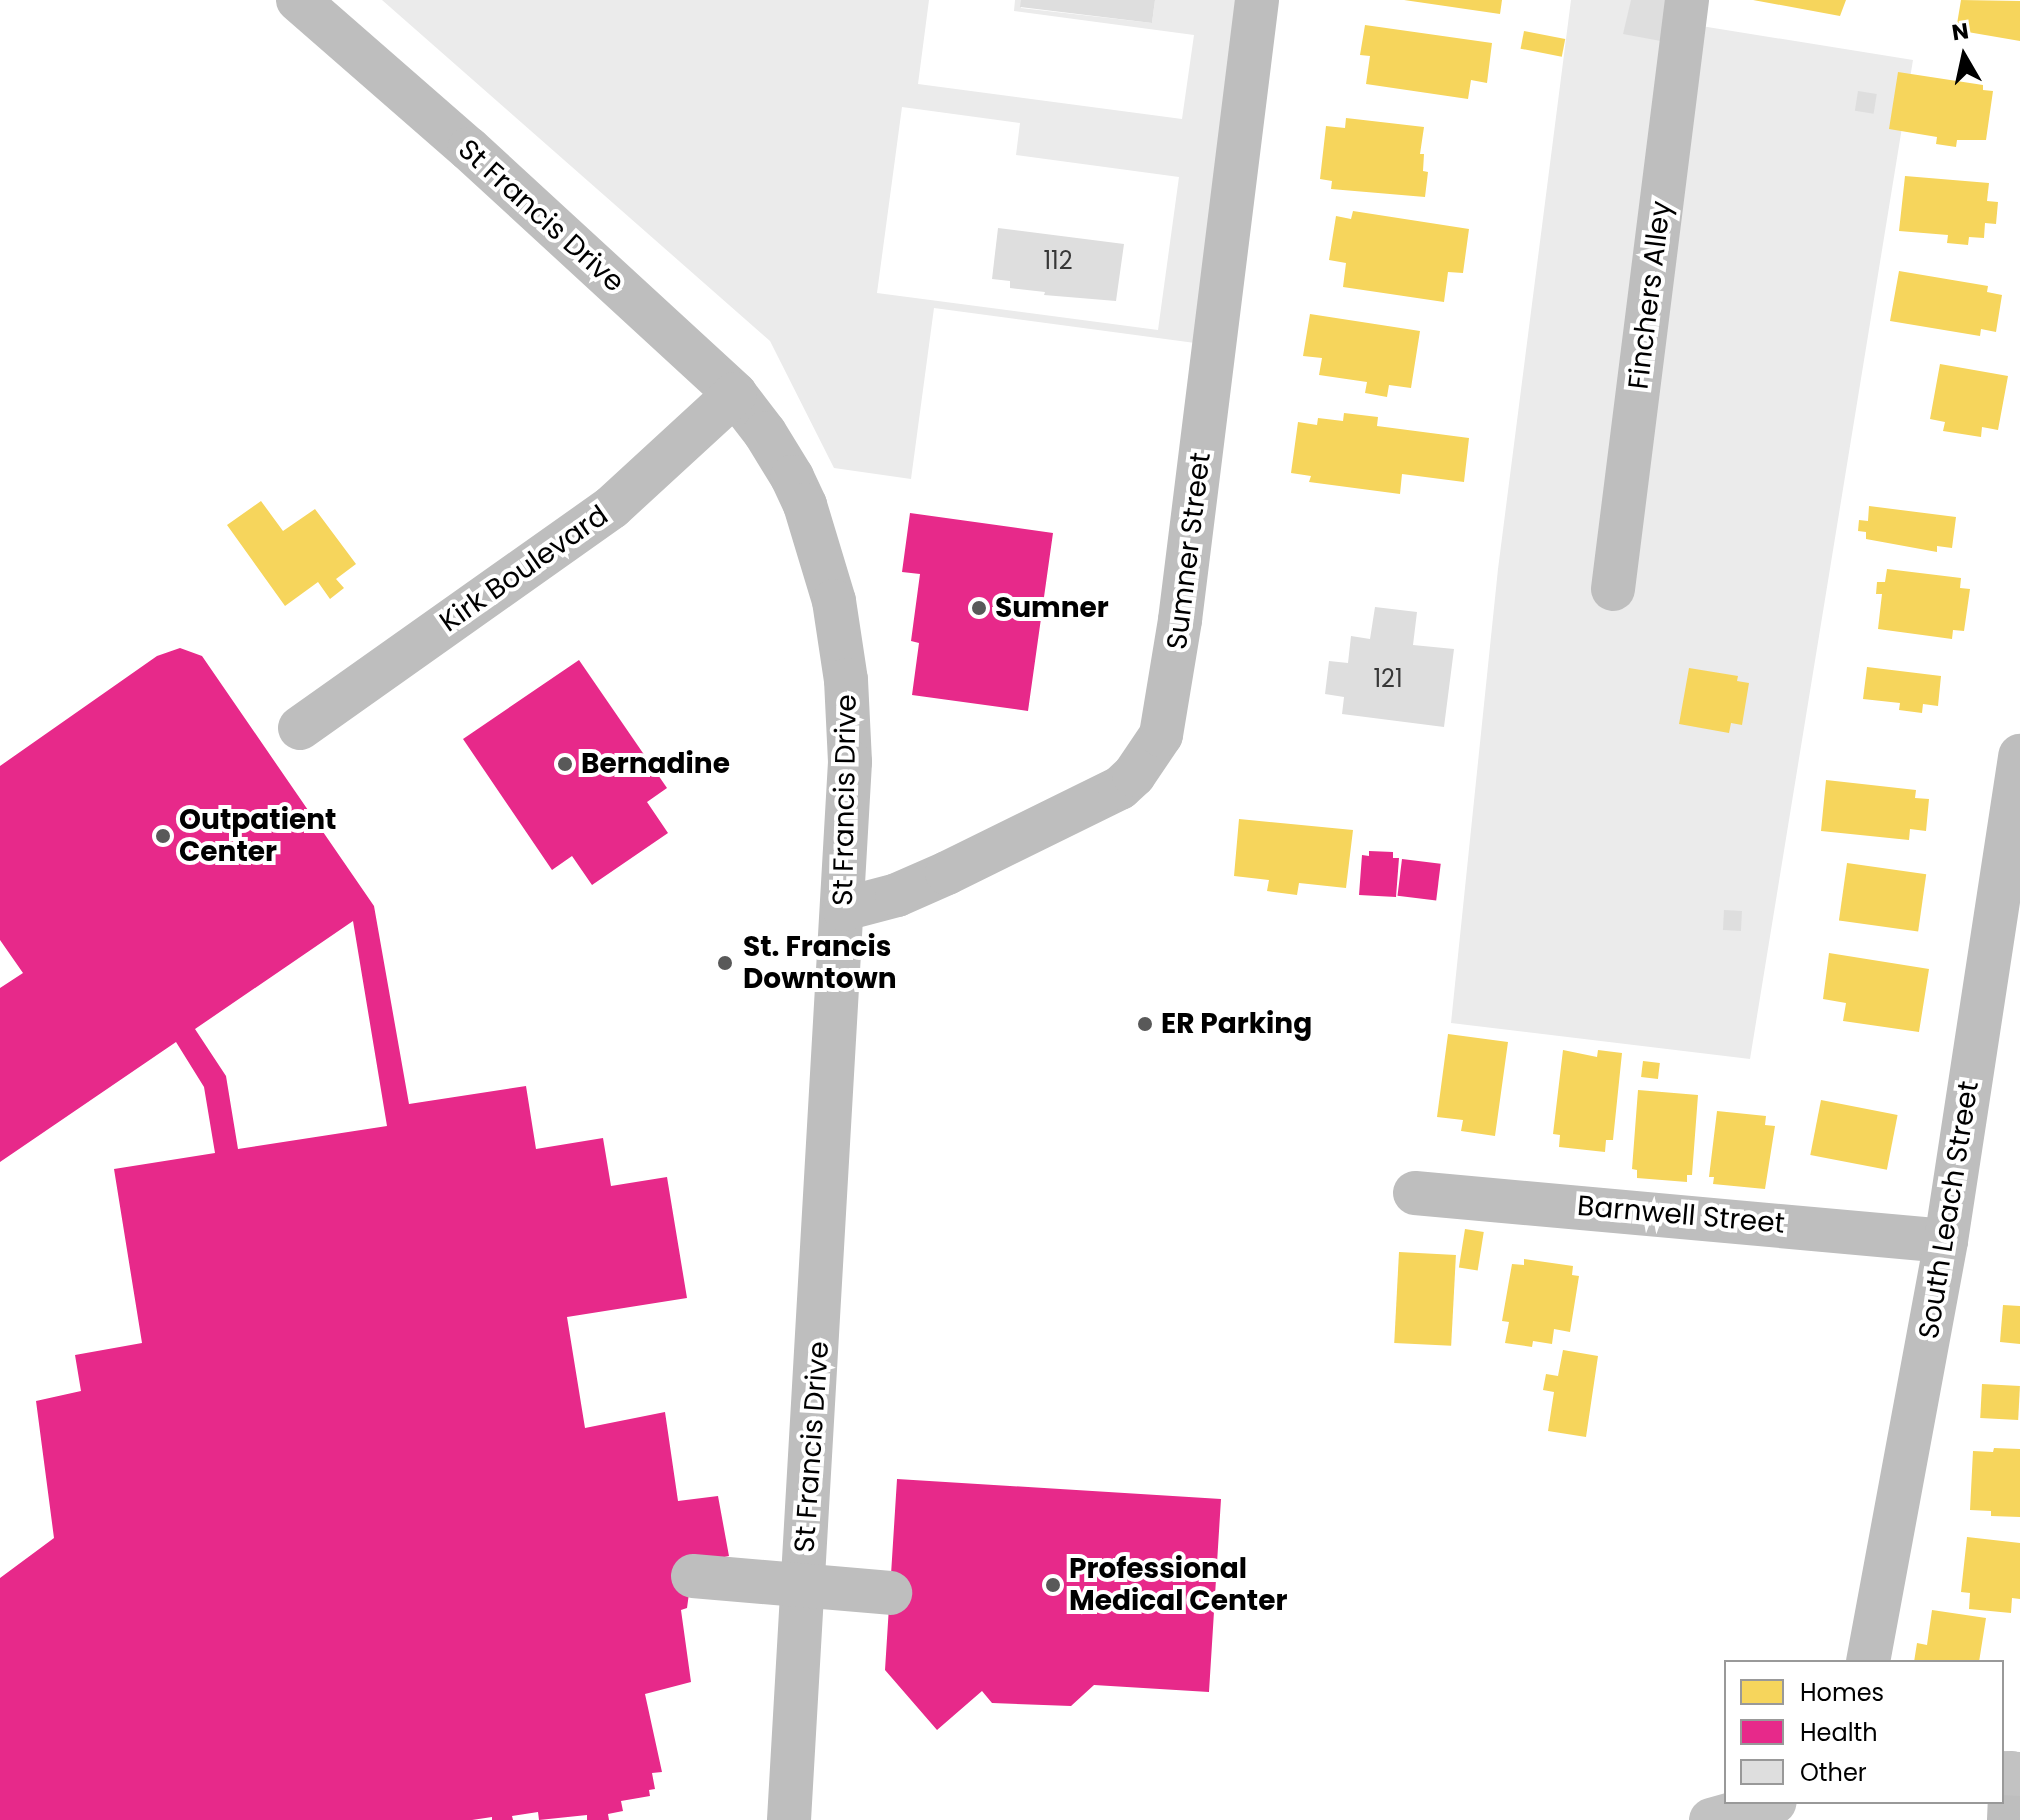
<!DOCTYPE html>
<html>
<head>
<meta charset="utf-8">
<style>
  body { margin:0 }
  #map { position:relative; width:2020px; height:1820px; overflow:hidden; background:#fff; font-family:Poppins,sans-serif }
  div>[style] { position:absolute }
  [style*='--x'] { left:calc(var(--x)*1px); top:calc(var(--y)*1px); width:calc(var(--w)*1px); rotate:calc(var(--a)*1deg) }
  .green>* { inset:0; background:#ebebeb }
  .homes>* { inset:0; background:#f6d55c; transform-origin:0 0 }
  .health>* { inset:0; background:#e7298a; transform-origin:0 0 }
  .building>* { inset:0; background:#dedede; transform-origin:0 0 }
  .street>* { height:44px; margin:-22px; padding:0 22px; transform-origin:22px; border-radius:22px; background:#bebebe }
  .secondary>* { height:44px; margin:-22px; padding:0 22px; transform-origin:22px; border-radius:22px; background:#c2c2c2 }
  .street-bridge>* { height:44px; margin:-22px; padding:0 22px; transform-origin:22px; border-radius:22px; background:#bebebe }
  .dots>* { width:22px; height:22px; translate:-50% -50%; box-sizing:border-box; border:4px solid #fff; border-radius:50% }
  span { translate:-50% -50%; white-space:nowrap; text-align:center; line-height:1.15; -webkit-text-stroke:8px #fff; paint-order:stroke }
  .number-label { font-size:24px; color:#383838 }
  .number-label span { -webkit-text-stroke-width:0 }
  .street-label { font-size:28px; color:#000 }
  .poi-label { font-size:28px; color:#000; font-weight:700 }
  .left { translate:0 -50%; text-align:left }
  .legend { position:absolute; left:1724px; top:1660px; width:280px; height:144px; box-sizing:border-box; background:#fff; border:2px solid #999; margin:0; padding:10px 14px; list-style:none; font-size:24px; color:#000 }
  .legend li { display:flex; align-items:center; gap:16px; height:40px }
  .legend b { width:40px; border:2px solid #999 }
  .north { position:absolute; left:1924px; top:16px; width:80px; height:80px; -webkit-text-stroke:6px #fff; paint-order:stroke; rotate:351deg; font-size:22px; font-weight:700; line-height:32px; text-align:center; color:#000 }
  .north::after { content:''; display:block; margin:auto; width:28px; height:36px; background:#000; clip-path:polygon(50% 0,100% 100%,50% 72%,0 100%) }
</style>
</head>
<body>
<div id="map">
  <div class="green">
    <i style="clip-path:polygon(evenodd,382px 0,929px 0,918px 84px,1182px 119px,1194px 35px,1014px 11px,1015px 0,1021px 0,1021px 8px,1152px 23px,1155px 0,1263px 0,1210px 345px,934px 308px,911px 479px,834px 468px,770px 341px,382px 0,902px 107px,1020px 123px,1016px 155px,1179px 177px,1158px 330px,877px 293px,902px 107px)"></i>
    <i style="clip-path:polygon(1571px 0,1698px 0,1695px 25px,1913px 60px,1750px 1059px,1451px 1023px,1498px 569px)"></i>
  </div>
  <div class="homes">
    <i style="clip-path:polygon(1404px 0,1502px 0,1500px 14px)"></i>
    <i style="clip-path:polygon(1753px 0,1846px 0,1840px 16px)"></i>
    <i style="clip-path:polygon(1961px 0,2020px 1px,2020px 41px,1956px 30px)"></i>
    <i style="clip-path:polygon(1365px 25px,1492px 43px,1487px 83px,1471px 80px,1468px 99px,1366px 84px,1370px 56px,1360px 55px)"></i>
    <i style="left:1524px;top:31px;width:42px;height:18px;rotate:11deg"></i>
    <i style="clip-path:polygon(1898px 72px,1983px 85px,1983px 90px,1993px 91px,1986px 140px,1957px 140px,1956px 147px,1936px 144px,1937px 137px,1889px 129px)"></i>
    <i style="clip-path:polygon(1346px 118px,1424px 127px,1420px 154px,1424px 154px,1423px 171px,1428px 172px,1425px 197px,1331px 189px,1332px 181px,1320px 179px,1326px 126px,1345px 128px)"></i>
    <i style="clip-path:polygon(1905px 176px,1989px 183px,1987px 201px,1998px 202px,1996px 224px,1985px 223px,1984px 238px,1969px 237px,1968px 245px,1947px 243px,1948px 235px,1899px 231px)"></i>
    <i style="clip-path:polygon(1353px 211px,1469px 229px,1463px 273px,1448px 272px,1444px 302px,1343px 287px,1346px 263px,1329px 260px,1336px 216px,1351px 219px)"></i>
    <i style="clip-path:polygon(1899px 271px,1988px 286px,1987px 292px,2002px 295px,1996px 332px,1981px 329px,1980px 336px,1890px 321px)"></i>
    <i style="clip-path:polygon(1310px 314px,1420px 331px,1411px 388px,1389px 385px,1387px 397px,1365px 393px,1367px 382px,1319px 375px,1322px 358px,1303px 356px)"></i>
    <i style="clip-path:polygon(1940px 364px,2008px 376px,1998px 430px,1982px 427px,1981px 437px,1943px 431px,1945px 422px,1930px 419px)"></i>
    <i style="clip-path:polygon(1344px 413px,1378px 417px,1377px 426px,1469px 438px,1464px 482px,1402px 474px,1400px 494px,1309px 482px,1311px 476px,1291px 473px,1298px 422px,1317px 425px,1318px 418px,1343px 421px)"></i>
    <i style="clip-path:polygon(261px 501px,283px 531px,315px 509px,356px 564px,336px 579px,344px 588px,330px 599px,318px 582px,285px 606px,227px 525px)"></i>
    <i style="clip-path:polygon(1869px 506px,1956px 517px,1952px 548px,1937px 546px,1937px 552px,1866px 539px,1866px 532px,1858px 531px,1859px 520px,1868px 521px)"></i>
    <i style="clip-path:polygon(1887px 569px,1961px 578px,1960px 588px,1970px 589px,1964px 631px,1953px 630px,1952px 639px,1878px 629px,1882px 594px,1876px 594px,1877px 582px,1885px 582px)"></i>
    <i style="clip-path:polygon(1867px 667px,1941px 676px,1938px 706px,1923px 704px,1922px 713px,1899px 710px,1900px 703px,1863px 699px)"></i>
    <i style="clip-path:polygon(1689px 668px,1738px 676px,1737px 681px,1749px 683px,1742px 725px,1731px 723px,1729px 733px,1679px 724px)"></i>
    <i style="clip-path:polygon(1826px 780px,1916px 790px,1915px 798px,1929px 799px,1926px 831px,1910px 829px,1909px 840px,1821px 831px)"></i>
    <i style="clip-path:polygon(1239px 819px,1353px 830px,1346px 888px,1299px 883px,1297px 895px,1267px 891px,1269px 880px,1234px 876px)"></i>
    <i style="left:1847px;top:863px;width:80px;height:58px;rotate:8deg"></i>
    <i style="clip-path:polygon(1829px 953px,1929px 969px,1919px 1032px,1843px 1021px,1846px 1003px,1823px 999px)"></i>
    <i style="clip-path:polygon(1448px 1034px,1508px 1042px,1495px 1136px,1461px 1131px,1463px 1120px,1437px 1117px)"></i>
    <i style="clip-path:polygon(1563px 1050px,1597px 1057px,1598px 1050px,1622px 1053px,1613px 1140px,1606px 1140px,1605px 1152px,1559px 1147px,1560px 1135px,1553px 1134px)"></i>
    <i style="left:1643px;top:1061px;width:17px;height:16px;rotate:7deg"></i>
    <i style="clip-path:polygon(1638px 1090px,1698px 1095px,1692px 1175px,1687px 1175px,1687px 1182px,1637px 1178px,1637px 1170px,1632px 1169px)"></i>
    <i style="left:1821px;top:1100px;width:78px;height:56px;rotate:11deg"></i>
    <i style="clip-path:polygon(1717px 1111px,1766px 1116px,1765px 1125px,1775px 1126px,1765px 1189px,1713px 1184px,1714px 1177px,1709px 1177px)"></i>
    <i style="left:1465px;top:1229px;width:19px;height:39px;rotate:9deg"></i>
    <i style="left:1399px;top:1252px;width:57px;height:91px;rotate:3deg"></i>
    <i style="clip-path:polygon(1524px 1259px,1573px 1266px,1572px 1275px,1579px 1276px,1570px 1332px,1554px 1329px,1552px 1344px,1533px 1341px,1532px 1347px,1505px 1343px,1509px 1322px,1502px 1321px,1512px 1264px,1524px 1265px)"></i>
    <i style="clip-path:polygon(2003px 1305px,2020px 1306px,2020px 1344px,2000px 1342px)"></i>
    <i style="clip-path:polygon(1563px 1350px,1598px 1356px,1586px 1437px,1548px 1431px,1554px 1392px,1543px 1390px,1546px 1374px,1558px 1376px)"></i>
    <i style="left:1982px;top:1384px;width:38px;height:34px;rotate:3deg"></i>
    <i style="clip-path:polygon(1994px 1448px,2020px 1449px,2020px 1517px,1991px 1516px,1991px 1511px,1970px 1510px,1973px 1451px,1993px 1452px)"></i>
    <i style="clip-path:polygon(1967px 1537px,2020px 1543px,2020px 1599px,2012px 1598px,2011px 1613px,1969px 1609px,1970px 1593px,1961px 1592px)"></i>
    <i style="clip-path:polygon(1932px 1610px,1986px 1618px,1979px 1662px,1914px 1662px,1917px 1643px,1927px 1645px)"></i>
  </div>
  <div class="health">
    <i style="clip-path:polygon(910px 513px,1053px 533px,1028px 711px,912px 695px,919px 643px,911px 641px,920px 574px,902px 572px)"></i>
    <i style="clip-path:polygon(evenodd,180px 648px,202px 656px,374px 906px,409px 1104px,526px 1086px,536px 1149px,603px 1138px,611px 1186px,667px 1177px,687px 1298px,567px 1317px,585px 1428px,665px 1412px,678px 1501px,718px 1496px,729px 1556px,693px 1564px,687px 1608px,681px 1610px,691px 1682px,645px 1694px,662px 1772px,652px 1773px,655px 1789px,649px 1790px,650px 1796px,621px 1801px,623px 1811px,608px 1814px,609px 1820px,587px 1820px,587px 1815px,539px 1820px,538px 1812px,512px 1816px,513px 1820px,492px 1820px,492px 1817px,472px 1820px,0 1820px,0 1578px,54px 1538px,36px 1401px,81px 1391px,75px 1355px,142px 1343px,114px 1169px,215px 1153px,204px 1087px,176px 1042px,0 1162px,0 988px,23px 973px,0 940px,0 766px,157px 656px,180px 648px,353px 921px,387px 1126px,238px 1149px,226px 1076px,195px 1029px,353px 921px)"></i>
    <i style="clip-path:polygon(579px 660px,667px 788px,647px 802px,668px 833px,592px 885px,572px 856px,552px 870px,463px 739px)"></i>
    <i style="clip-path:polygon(1369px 851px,1393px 852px,1393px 858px,1399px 858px,1396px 897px,1359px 895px,1362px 855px,1369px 856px)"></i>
    <i style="left:1402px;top:859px;width:39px;height:37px;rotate:7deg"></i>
    <i style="clip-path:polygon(897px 1479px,1221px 1499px,1209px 1692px,1094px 1685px,1071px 1706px,992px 1703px,982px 1691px,937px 1730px,885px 1670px)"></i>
  </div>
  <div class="building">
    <i style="clip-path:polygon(1021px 0,1155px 0,1152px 23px,1020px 7px)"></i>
    <i style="clip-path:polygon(1631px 0,1674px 0,1666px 42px,1623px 34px)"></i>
    <i style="left:1858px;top:91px;width:19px;height:20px;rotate:9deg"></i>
    <i style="clip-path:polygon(998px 228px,1124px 244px,1116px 301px,1044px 295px,1045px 292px,1010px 288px,1010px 281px,992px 279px)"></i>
    <i style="clip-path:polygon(1375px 607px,1417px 612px,1413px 645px,1454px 649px,1444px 727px,1342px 714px,1344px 697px,1325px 694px,1329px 661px,1348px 663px,1351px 636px,1370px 639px)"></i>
    <i style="left:1724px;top:910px;width:18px;height:20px;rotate:3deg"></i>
  </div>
  <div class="street">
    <i style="--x:298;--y:0;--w:227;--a:41.1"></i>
    <i style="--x:469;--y:149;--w:362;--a:42.6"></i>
    <i style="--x:735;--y:394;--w:49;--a:52.4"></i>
    <i style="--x:765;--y:433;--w:52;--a:58.5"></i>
    <i style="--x:792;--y:477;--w:31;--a:65"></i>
    <i style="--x:805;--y:505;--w:100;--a:73.2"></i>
    <i style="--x:834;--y:601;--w:80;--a:81.4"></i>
    <i style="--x:846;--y:680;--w:82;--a:87.2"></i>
    <i style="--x:850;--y:762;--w:1060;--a:93.3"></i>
    <i style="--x:1613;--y:589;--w:594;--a:-82.84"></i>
    <i style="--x:300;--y:728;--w:382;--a:-35.3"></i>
    <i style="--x:612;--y:507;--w:167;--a:-42.6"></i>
    <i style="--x:844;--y:909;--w:55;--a:-14.8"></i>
    <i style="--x:897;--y:895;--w:55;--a:-23.7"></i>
    <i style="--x:947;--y:873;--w:193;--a:-26.2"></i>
    <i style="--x:1120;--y:788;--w:19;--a:-43"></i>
    <i style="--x:1134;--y:775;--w:48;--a:-56"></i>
    <i style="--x:1161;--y:735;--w:117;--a:-80.6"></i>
    <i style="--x:1180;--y:620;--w:625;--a:-82.92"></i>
    <i style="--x:1415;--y:1193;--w:533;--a:5.17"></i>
    <i style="--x:1868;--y:1662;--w:428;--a:-79.5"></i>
    <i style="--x:1946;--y:1241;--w:491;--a:-81.3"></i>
    <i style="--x:2009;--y:1820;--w:47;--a:-87.6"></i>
  </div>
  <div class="secondary">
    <i style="--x:2002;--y:1773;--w:18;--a:3"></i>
    <i style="--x:1711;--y:1820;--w:66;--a:-15.7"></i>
  </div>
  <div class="street-bridge">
    <i style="--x:693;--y:1576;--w:198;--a:4.9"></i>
  </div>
  <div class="dots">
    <i style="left:979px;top:608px;background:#595959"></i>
    <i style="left:565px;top:764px;background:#595959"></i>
    <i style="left:163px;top:836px;background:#595959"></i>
    <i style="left:725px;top:963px;background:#595959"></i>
    <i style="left:1145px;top:1024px;background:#595959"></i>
    <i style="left:1053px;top:1585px;background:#595959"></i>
  </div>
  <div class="number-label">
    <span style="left:1058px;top:261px">112</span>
    <span style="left:1388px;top:679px">121</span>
  </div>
  <div class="street-label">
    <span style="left:541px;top:216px;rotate:42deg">St Francis Drive</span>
    <span style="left:1650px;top:295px;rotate:-83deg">Finchers Alley</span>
    <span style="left:1189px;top:551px;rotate:-83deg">Sumner Street</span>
    <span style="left:524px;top:569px;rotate:-35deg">Kirk Boulevard</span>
    <span style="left:845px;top:800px;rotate:-89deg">St Francis Drive</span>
    <span style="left:1949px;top:1210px;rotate:-81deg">South Leach Street</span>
    <span style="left:1681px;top:1215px;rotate:5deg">Barnwell Street</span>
    <span style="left:812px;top:1447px;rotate:-86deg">St Francis Drive</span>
  </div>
  <div class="poi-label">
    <span class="left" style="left:995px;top:608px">Sumner</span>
    <span class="left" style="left:581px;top:764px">Bernadine</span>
    <span class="left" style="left:179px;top:836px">Outpatient<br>Center</span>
    <span class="left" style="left:743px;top:963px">St. Francis<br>Downtown</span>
    <span class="left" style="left:1161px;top:1024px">ER Parking</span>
    <span class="left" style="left:1069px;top:1585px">Professional<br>Medical Center</span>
  </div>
  <ul class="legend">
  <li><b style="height:22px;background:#f6d55c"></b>Homes</li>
  <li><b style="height:22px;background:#e7298a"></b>Health</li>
  <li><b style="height:22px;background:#dedede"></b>Other</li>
  </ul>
  <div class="north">N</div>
</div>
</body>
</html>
